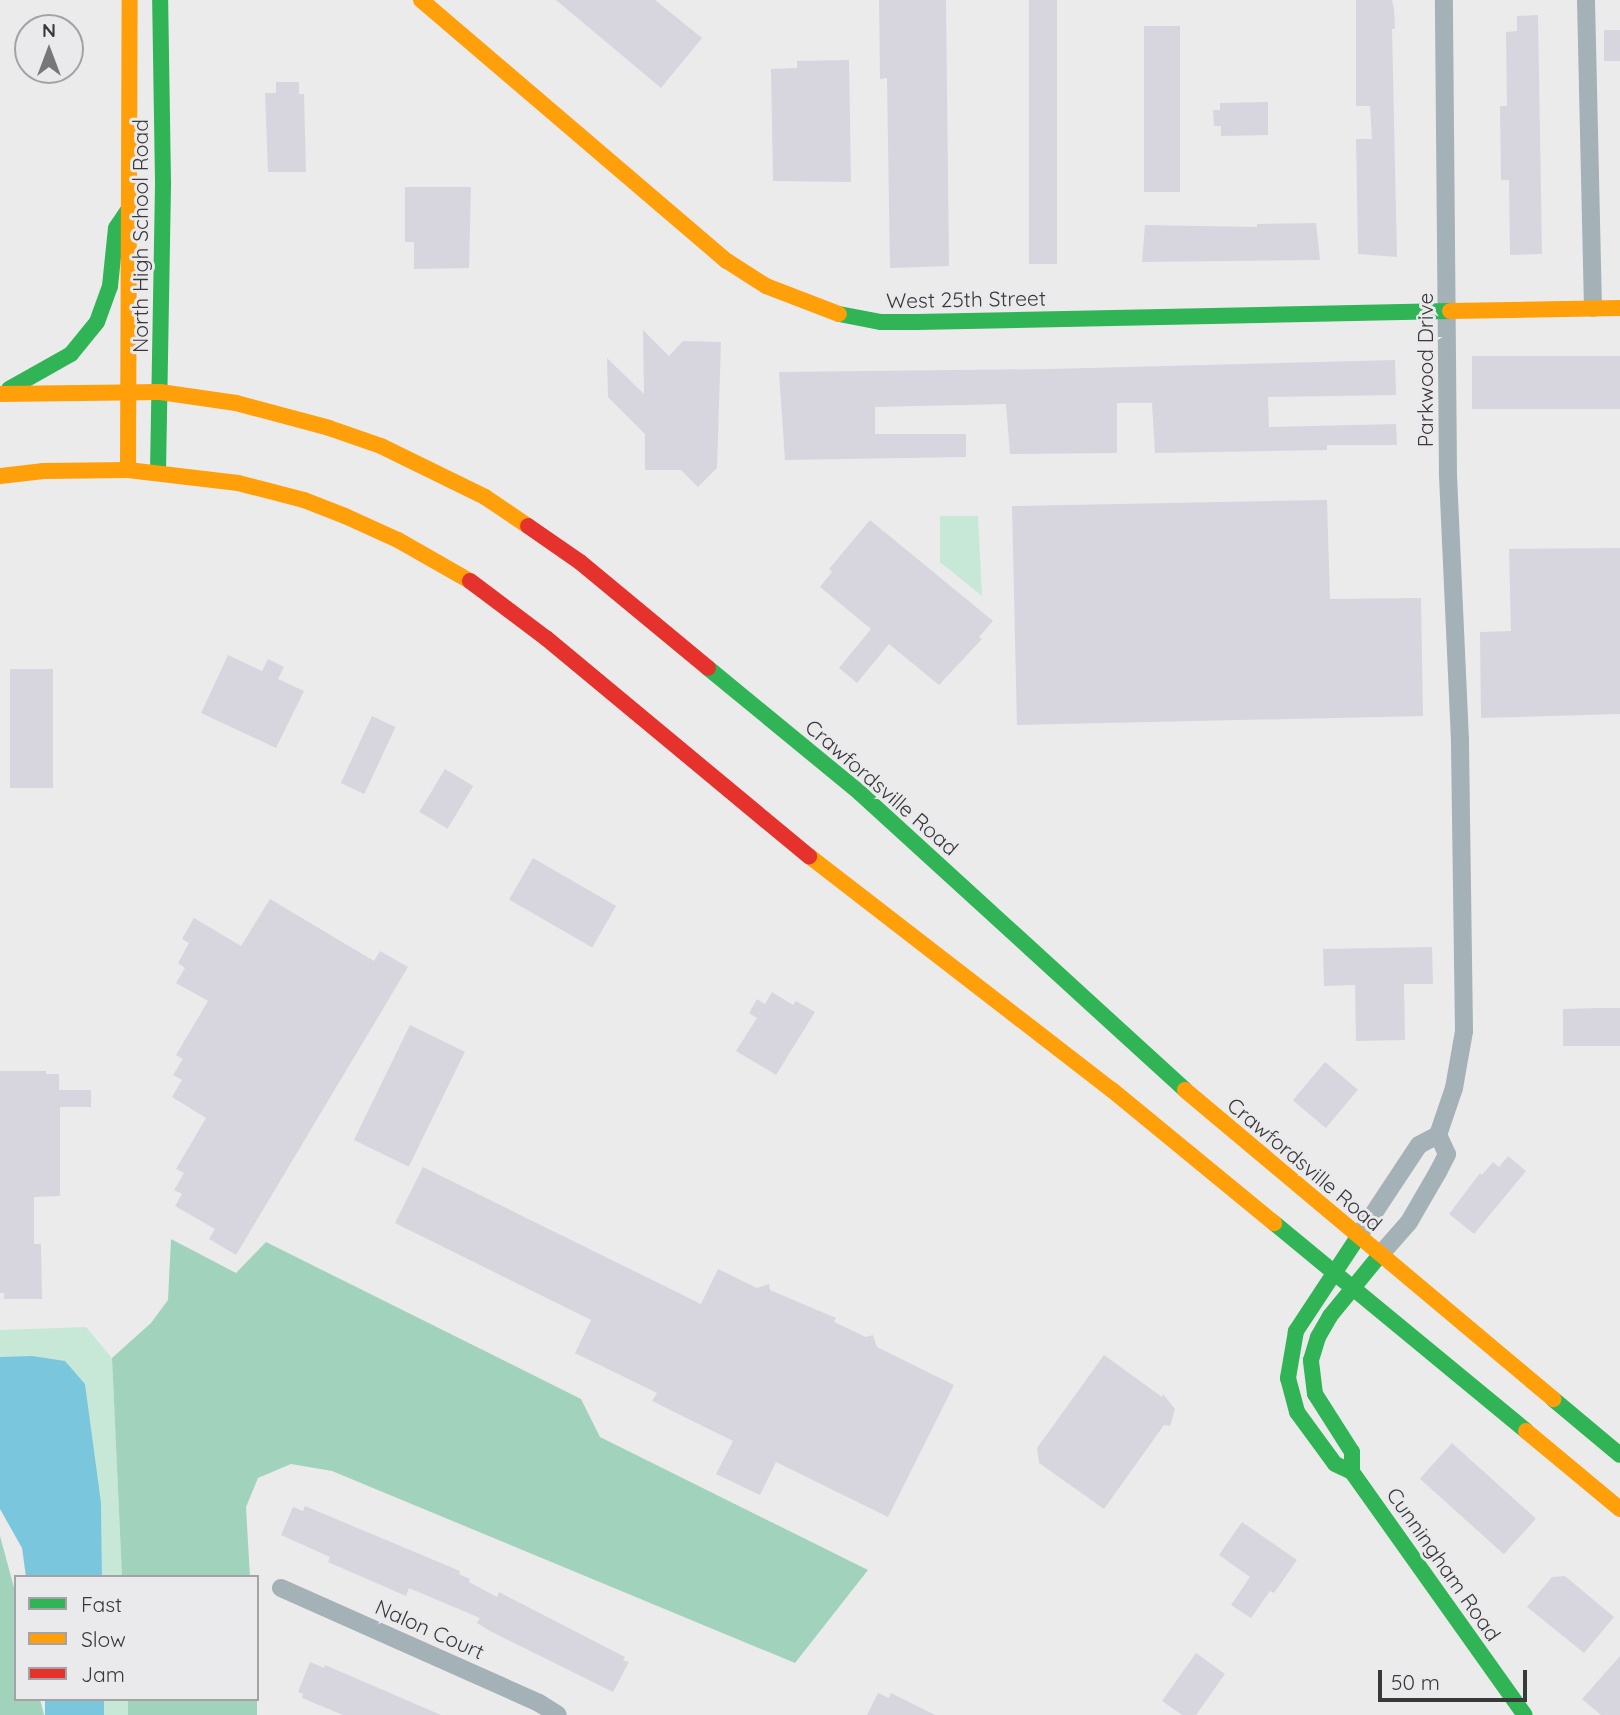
<!DOCTYPE html>
<html>
<head>
<meta charset="utf-8">
<style>
  body { margin:0 }
  #map { position:relative; width:1620px; height:1715px; overflow:hidden; background:#ebebec; font-family:Quicksand,sans-serif }
  div>[style] { position:absolute }
  [style*='--x'] { left:calc(var(--x)*1px); top:calc(var(--y)*1px); width:calc(var(--w)*1px); rotate:calc(var(--a)*1deg) }
  .green>* { inset:0; background:#c7e8d7; transform-origin:0 0 }
  .forest>* { inset:0; background:#a1d3bc; transform-origin:0 0 }
  .water>* { inset:0; background:#7ac7dd; transform-origin:0 0 }
  .building>* { inset:0; background:#d7d6de; transform-origin:0 0 }
  .street>* { height:18px; margin:-9px; padding:0 9px; transform-origin:9px; border-radius:9px; background:#a4b1b7 }
  .fast>* { height:16px; margin:-8px; padding:0 8px; transform-origin:8px; border-radius:8px; background:#30b455 }
  .slow>* { height:16px; margin:-8px; padding:0 8px; transform-origin:8px; border-radius:8px; background:#ff9f0a }
  .jam>* { height:16px; margin:-8px; padding:0 8px; transform-origin:8px; border-radius:8px; background:#e5322d }
  span { translate:-50% -50%; white-space:nowrap; text-align:center; line-height:1.15; -webkit-text-stroke:6px #eaeaed; paint-order:stroke }
  .street-label { font-size:21px; color:#39393a }
  .legend { position:absolute; left:14px; top:1575px; width:245px; height:126px; box-sizing:border-box; background:#eaeaed; border:2px solid #a3a3a5; margin:0; padding:9px 12px; list-style:none; font-size:21px; color:#39393a }
  .legend li { display:flex; align-items:center; gap:14px; height:35px }
  .legend b { width:35px; border:2px solid #a3a3a5 }
  .north { position:absolute; left:14px; top:14px; width:70px; height:70px; box-sizing:border-box; background:#eaeaed; border:2px solid #a3a3a5; border-radius:50%; rotate:0deg; font-size:19px; font-weight:700; line-height:28px; text-align:center; color:#39393a }
  .north::after { content:''; display:block; margin:auto; width:24px; height:32px; background:#777778; clip-path:polygon(50% 0,100% 100%,50% 72%,0 100%) }
  .scale { position:absolute; left:1378px; top:1670px; width:149px; height:32px; box-sizing:border-box; border:4px solid #39393a; border-top:0; padding-left:9px; font-size:21px; line-height:24px; white-space:nowrap; color:#39393a; -webkit-text-stroke:5px #eaeaed; paint-order:stroke }
</style>
</head>
<body>
<div id="map">
  <div class="green">
    <i style="clip-path:polygon(940px 516px,978px 516px,982px 596px,940px 562px)"></i>
    <i style="clip-path:polygon(86px 1327px,112px 1358px,122px 1577px,102px 1577px,101px 1503px,65px 1361px,0 1357px,0 1330px)"></i>
    <i style="left:104px;top:1699px;width:24px;height:16px"></i>
  </div>
  <div class="forest">
    <i style="clip-path:polygon(171px 1239px,236px 1273px,266px 1242px,581px 1399px,600px 1437px,868px 1570px,795px 1663px,332px 1471px,291px 1464px,258px 1478px,246px 1507px,250px 1577px,122px 1577px,112px 1358px,151px 1323px,168px 1300px)"></i>
    <i style="clip-path:polygon(0 1536px,16px 1595px,16px 1699px,40px 1699px,44px 1715px,0 1715px)"></i>
    <i style="left:128px;top:1699px;width:129px;height:16px"></i>
  </div>
  <div class="water">
    <i style="clip-path:polygon(32px 1356px,65px 1361px,85px 1384px,101px 1503px,102px 1577px,26px 1577px,22px 1548px,0 1509px,0 1357px)"></i>
    <i style="left:45px;top:1699px;width:59px;height:16px"></i>
  </div>
  <div class="building">
    <i style="clip-path:polygon(556px 0,655px 0,702px 38px,661px 88px)"></i>
    <i style="clip-path:polygon(879px 0,946px 0,949px 266px,890px 268px,887px 78px,880px 79px)"></i>
    <i style="left:1029px;top:0;width:28px;height:264px"></i>
    <i style="clip-path:polygon(1356px 0,1392px 0,1394px 9px,1395px 29px,1392px 29px,1397px 257px,1358px 254px,1356px 139px,1372px 139px,1370px 106px,1356px 106px)"></i>
    <i style="clip-path:polygon(1538px 15px,1542px 254px,1510px 255px,1509px 180px,1501px 180px,1500px 106px,1507px 106px,1506px 32px,1517px 31px,1517px 16px)"></i>
    <i style="left:1144px;top:26px;width:36px;height:166px"></i>
    <i style="left:1604px;top:30px;width:16px;height:31px"></i>
    <i style="clip-path:polygon(849px 60px,851px 182px,773px 181px,771px 69px,797px 68px,797px 61px)"></i>
    <i style="clip-path:polygon(276px 82px,299px 82px,299px 94px,304px 94px,306px 172px,268px 172px,265px 93px,276px 93px)"></i>
    <i style="clip-path:polygon(1268px 102px,1268px 135px,1221px 136px,1221px 126px,1214px 126px,1213px 110px,1220px 110px,1220px 103px)"></i>
    <i style="clip-path:polygon(405px 187px,471px 187px,469px 268px,414px 269px,414px 242px,405px 242px)"></i>
    <i style="clip-path:polygon(1316px 223px,1320px 260px,1142px 262px,1145px 225px,1257px 227px,1257px 224px)"></i>
    <i style="clip-path:polygon(643px 330px,669px 356px,683px 341px,721px 342px,717px 468px,698px 487px,681px 470px,645px 470px,645px 434px,608px 397px,607px 358px,644px 394px)"></i>
    <i style="left:1620px;top:356px;width:53px;height:148px;rotate:90deg"></i>
    <i style="clip-path:polygon(1395px 360px,1396px 395px,1268px 397px,1269px 427px,1396px 424px,1397px 445px,1327px 445px,1327px 450px,1155px 453px,1152px 403px,1117px 403px,1117px 453px,1010px 454px,1006px 404px,875px 407px,875px 434px,966px 434px,966px 457px,785px 460px,779px 372px,1050px 369px)"></i>
    <i style="clip-path:polygon(1327px 500px,1330px 599px,1421px 598px,1423px 716px,1017px 725px,1012px 506px)"></i>
    <i style="clip-path:polygon(870px 520px,993px 621px,979px 637px,982px 639px,939px 685px,889px 644px,857px 683px,839px 668px,871px 629px,820px 587px,832px 572px,829px 569px)"></i>
    <i style="clip-path:polygon(1620px 548px,1620px 714px,1481px 718px,1480px 632px,1511px 631px,1509px 549px)"></i>
    <i style="clip-path:polygon(228px 655px,262px 671px,268px 659px,284px 667px,278px 679px,304px 691px,276px 748px,201px 713px)"></i>
    <i style="left:10px;top:669px;width:43px;height:119px"></i>
    <i style="left:372px;top:716px;width:26px;height:74px;rotate:25deg"></i>
    <i style="left:445px;top:769px;width:33px;height:50px;rotate:31deg"></i>
    <i style="left:533px;top:858px;width:96px;height:48px;rotate:30deg"></i>
    <i style="clip-path:polygon(270px 899px,374px 961px,380px 951px,408px 967px,236px 1255px,209px 1239px,215px 1229px,175px 1206px,182px 1194px,174px 1190px,184px 1173px,176px 1169px,206px 1118px,172px 1097px,182px 1080px,173px 1075px,183px 1059px,176px 1055px,208px 1001px,176px 983px,185px 968px,178px 963px,189px 943px,182px 939px,194px 918px,241px 946px)"></i>
    <i style="clip-path:polygon(1432px 947px,1433px 984px,1404px 984px,1405px 1040px,1356px 1041px,1355px 985px,1324px 986px,1323px 949px)"></i>
    <i style="clip-path:polygon(772px 992px,793px 1005px,796px 1001px,815px 1012px,776px 1075px,736px 1051px,757px 1018px,749px 1013px,757px 999px,765px 1004px)"></i>
    <i style="clip-path:polygon(1599px 1008px,1620px 1008px,1620px 1046px,1563px 1046px,1563px 1009px)"></i>
    <i style="left:410px;top:1025px;width:61px;height:128px;rotate:26deg"></i>
    <i style="left:1325px;top:1062px;width:43px;height:50px;rotate:40deg"></i>
    <i style="clip-path:polygon(0 1071px,46px 1071px,46px 1074px,59px 1074px,59px 1090px,91px 1090px,91px 1107px,60px 1107px,60px 1196px,34px 1197px,34px 1244px,41px 1244px,42px 1299px,4px 1299px,4px 1293px,0 1293px)"></i>
    <i style="clip-path:polygon(1508px 1156px,1526px 1171px,1474px 1234px,1449px 1214px,1480px 1173px,1482px 1175px,1493px 1162px,1499px 1167px)"></i>
    <i style="clip-path:polygon(423px 1167px,701px 1304px,718px 1269px,757px 1288px,769px 1284px,770px 1290px,836px 1318px,834px 1322px,866px 1337px,873px 1335px,877px 1347px,954px 1385px,888px 1517px,776px 1462px,760px 1495px,716px 1474px,733px 1441px,652px 1401px,657px 1393px,575px 1353px,591px 1320px,395px 1223px)"></i>
    <i style="clip-path:polygon(1104px 1355px,1162px 1397px,1163px 1394px,1175px 1409px,1170px 1426px,1164px 1425px,1104px 1509px,1039px 1463px,1037px 1448px)"></i>
    <i style="left:1452px;top:1443px;width:113px;height:48px;rotate:42deg"></i>
    <i style="clip-path:polygon(305px 1506px,460px 1571px,459px 1574px,470px 1579px,469px 1582px,497px 1597px,499px 1592px,625px 1657px,623px 1660px,629px 1662px,613px 1692px,490px 1631px,477px 1623px,480px 1618px,409px 1588px,406px 1596px,328px 1562px,330px 1557px,281px 1535px,293px 1507px,303px 1511px)"></i>
    <i style="clip-path:polygon(1242px 1522px,1297px 1560px,1274px 1593px,1270px 1591px,1251px 1618px,1231px 1605px,1250px 1577px,1219px 1555px)"></i>
    <i style="clip-path:polygon(1565px 1576px,1614px 1617px,1584px 1653px,1527px 1607px,1552px 1577px)"></i>
    <i style="clip-path:polygon(1196px 1653px,1225px 1674px,1196px 1715px,1182px 1715px,1162px 1701px)"></i>
    <i style="clip-path:polygon(1620px 1656px,1620px 1715px,1601px 1715px,1582px 1699px)"></i>
    <i style="clip-path:polygon(310px 1662px,324px 1668px,325px 1665px,441px 1715px,343px 1715px,302px 1698px,303px 1694px,298px 1692px)"></i>
    <i style="clip-path:polygon(878px 1693px,889px 1698px,891px 1693px,935px 1715px,867px 1715px)"></i>
  </div>
  <div class="street">
    <i style="--x:1586;--y:0;--w:308;--a:88.7"></i>
    <i style="--x:1358;--y:1237;--w:110;--a:-56.5"></i>
    <i style="--x:1419;--y:1145;--w:21;--a:-28"></i>
    <i style="--x:1438;--y:1135;--w:50;--a:-71.2"></i>
    <i style="--x:1454;--y:1088;--w:58;--a:-80"></i>
    <i style="--x:1464;--y:1031;--w:291;--a:-90.8"></i>
    <i style="--x:1460;--y:740;--w:267;--a:-92.6"></i>
    <i style="--x:1448;--y:473;--w:473;--a:-90.5"></i>
    <i style="--x:1380;--y:1255;--w:44;--a:-48.7"></i>
    <i style="--x:1409;--y:1222;--w:58;--a:-59.9"></i>
    <i style="--x:1438;--y:1172;--w:20;--a:-63"></i>
    <i style="--x:1447;--y:1154;--w:21;--a:-115"></i>
    <i style="--x:281;--y:1588;--w:282;--a:24"></i>
    <i style="--x:539;--y:1703;--w:22;--a:32"></i>
  </div>
  <div class="fast">
    <i style="--x:839;--y:314;--w:43;--a:10.8"></i>
    <i style="--x:881;--y:322;--w:35;--a:0"></i>
    <i style="--x:916;--y:322;--w:534;--a:-1.18"></i>
    <i style="--x:9;--y:389;--w:71;--a:-29.4"></i>
    <i style="--x:71;--y:354;--w:41;--a:-50.9"></i>
    <i style="--x:97;--y:322;--w:38;--a:-70"></i>
    <i style="--x:110;--y:286;--w:58;--a:-84.1"></i>
    <i style="--x:116;--y:228;--w:23;--a:-56"></i>
    <i style="--x:158;--y:472;--w:290;--a:-89"></i>
    <i style="--x:163;--y:182;--w:182;--a:-90.9"></i>
    <i style="--x:708;--y:668;--w:197;--a:39.4"></i>
    <i style="--x:860;--y:793;--w:440;--a:42.4"></i>
    <i style="--x:1274;--y:1223;--w:327;--a:39.5"></i>
    <i style="--x:1358;--y:1237;--w:113;--a:123.4"></i>
    <i style="--x:1296;--y:1331;--w:48;--a:99.7"></i>
    <i style="--x:1288;--y:1378;--w:35;--a:75"></i>
    <i style="--x:1297;--y:1412;--w:64;--a:53.8"></i>
    <i style="--x:1335;--y:1464;--w:19;--a:25"></i>
    <i style="--x:1352;--y:1472;--w:298;--a:54.6"></i>
    <i style="--x:1553;--y:1399;--w:87;--a:39.9"></i>
    <i style="--x:1352;--y:1472;--w:20;--a:-90"></i>
    <i style="--x:1352;--y:1452;--w:69;--a:-122.5"></i>
    <i style="--x:1315;--y:1394;--w:34;--a:-97"></i>
    <i style="--x:1311;--y:1360;--w:24;--a:-73"></i>
    <i style="--x:1318;--y:1337;--w:24;--a:-60"></i>
    <i style="--x:1330;--y:1316;--w:79;--a:-50.7"></i>
  </div>
  <div class="slow">
    <i style="--x:421;--y:0;--w:402;--a:40.5"></i>
    <i style="--x:727;--y:261;--w:46;--a:32.7"></i>
    <i style="--x:766;--y:286;--w:78;--a:21"></i>
    <i style="--x:1450;--y:311;--w:170;--a:-1"></i>
    <i style="--x:0;--y:394;--w:160;--a:-0.7"></i>
    <i style="--x:160;--y:392;--w:77;--a:8.2"></i>
    <i style="--x:236;--y:403;--w:96;--a:15"></i>
    <i style="--x:329;--y:428;--w:55;--a:19.1"></i>
    <i style="--x:381;--y:446;--w:116;--a:26.1"></i>
    <i style="--x:485;--y:497;--w:52;--a:34"></i>
    <i style="--x:128;--y:470;--w:470;--a:-89.8"></i>
    <i style="--x:0;--y:476;--w:44;--a:-6.5"></i>
    <i style="--x:44;--y:471;--w:84;--a:-0.7"></i>
    <i style="--x:128;--y:470;--w:111;--a:6.7"></i>
    <i style="--x:238;--y:483;--w:68;--a:14.4"></i>
    <i style="--x:304;--y:500;--w:44;--a:21.3"></i>
    <i style="--x:345;--y:516;--w:58;--a:24.4"></i>
    <i style="--x:398;--y:540;--w:83;--a:29.7"></i>
    <i style="--x:809;--y:856;--w:383;--a:37.7"></i>
    <i style="--x:1112;--y:1090;--w:210;--a:39.4"></i>
    <i style="--x:1185;--y:1090;--w:481;--a:40"></i>
    <i style="--x:1526;--y:1431;--w:122;--a:39.7"></i>
  </div>
  <div class="jam">
    <i style="--x:528;--y:526;--w:63;--a:34.7"></i>
    <i style="--x:580;--y:562;--w:166;--a:39.6"></i>
    <i style="--x:470;--y:581;--w:95;--a:36.9"></i>
    <i style="--x:546;--y:638;--w:342;--a:39.7"></i>
  </div>
  <div class="street-label">
    <span style="left:140px;top:236px;rotate:-90deg">North High School Road</span>
    <span style="left:966px;top:299px;rotate:-1deg">West 25th Street</span>
    <span style="left:1425px;top:370px;rotate:-90deg">Parkwood Drive</span>
    <span style="left:882px;top:787px;rotate:41deg">Crawfordsville Road</span>
    <span style="left:1305px;top:1164px;rotate:40deg">Crawfordsville Road</span>
    <span style="left:1444px;top:1564px;rotate:55deg">Cunningham Road</span>
    <span style="left:430px;top:1629px;rotate:24deg">Nalon Court</span>
  </div>
  <ul class="legend">
  <li><b style="height:9px;background:#30b455"></b>Fast</li>
  <li><b style="height:9px;background:#ff9f0a"></b>Slow</li>
  <li><b style="height:9px;background:#e5322d"></b>Jam</li>
  </ul>
  <div class="north">N</div>
  <div class="scale">50 m</div>
</div>
</body>
</html>
